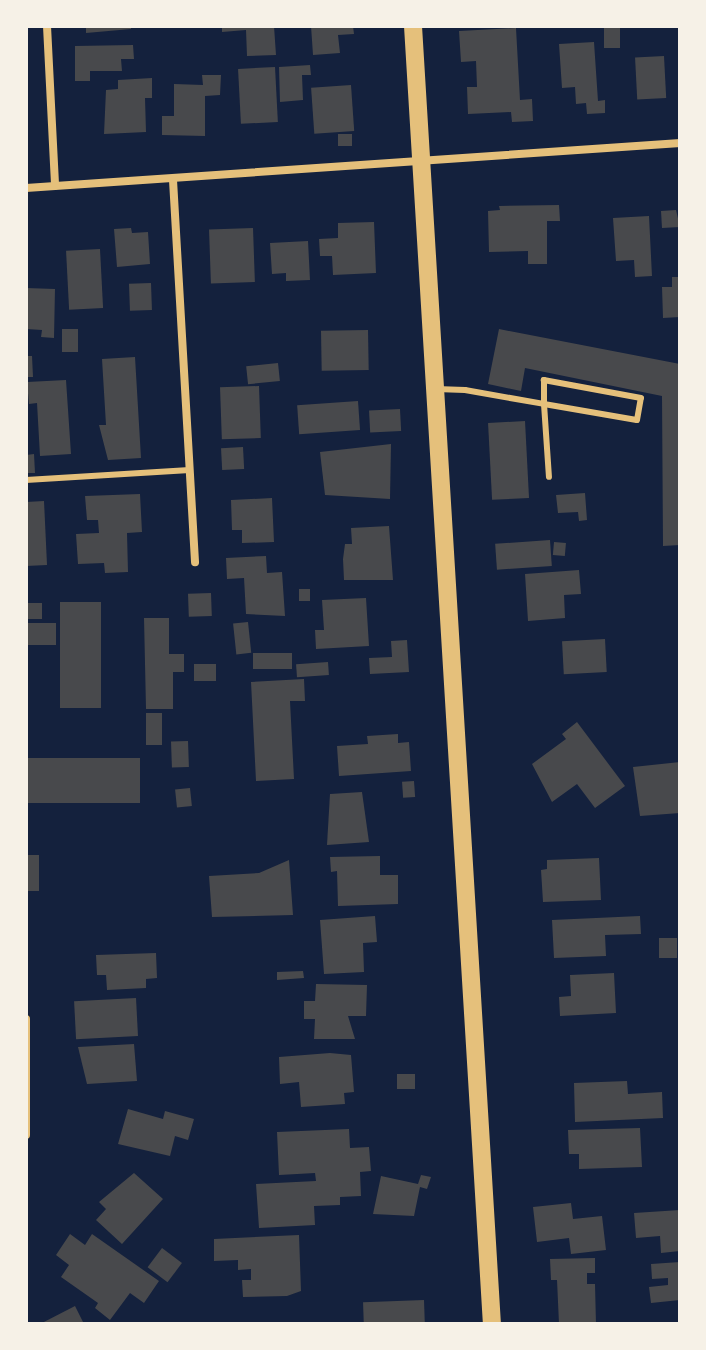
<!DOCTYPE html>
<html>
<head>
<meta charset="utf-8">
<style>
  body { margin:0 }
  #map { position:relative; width:706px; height:1350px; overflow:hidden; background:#14213d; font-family:"PT Sans",sans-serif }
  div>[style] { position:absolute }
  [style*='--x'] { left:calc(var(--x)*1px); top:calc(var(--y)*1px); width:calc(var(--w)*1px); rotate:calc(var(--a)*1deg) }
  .building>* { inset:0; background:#48494c; transform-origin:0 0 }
  .service>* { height:6px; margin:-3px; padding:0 3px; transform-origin:3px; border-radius:3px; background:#e5c07b }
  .minor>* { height:8px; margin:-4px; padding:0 4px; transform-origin:4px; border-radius:4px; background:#e5c07b }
  .primary>* { height:18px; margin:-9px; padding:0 9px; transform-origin:9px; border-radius:9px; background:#e5c07b }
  span { translate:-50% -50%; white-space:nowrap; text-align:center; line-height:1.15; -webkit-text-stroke:6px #f6f1e7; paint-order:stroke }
  .frame { position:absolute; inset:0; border:28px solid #f6f1e7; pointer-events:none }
</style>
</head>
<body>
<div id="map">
  <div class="building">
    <i style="clip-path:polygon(86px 26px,131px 26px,131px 29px,86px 33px)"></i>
    <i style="clip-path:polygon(222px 26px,274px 26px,276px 55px,247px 56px,246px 30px,222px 32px)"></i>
    <i style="clip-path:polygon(311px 26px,353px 26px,354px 34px,338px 35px,340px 53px,313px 55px)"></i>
    <i style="left:604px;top:26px;width:16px;height:22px"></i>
    <i style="clip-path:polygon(516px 28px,520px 100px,532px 99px,533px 121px,512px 122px,511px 112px,468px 114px,467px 87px,477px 87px,476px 61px,461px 62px,459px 31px)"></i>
    <i style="clip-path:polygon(594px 42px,598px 101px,605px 100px,605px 113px,587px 114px,586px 103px,576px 104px,575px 87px,562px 88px,559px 44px)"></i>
    <i style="clip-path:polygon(133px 45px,134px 59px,121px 59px,122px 71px,90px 71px,90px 81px,75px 81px,75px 46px)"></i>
    <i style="left:664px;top:56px;width:42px;height:29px;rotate:87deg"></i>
    <i style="clip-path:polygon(310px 65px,311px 75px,302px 75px,303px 100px,280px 102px,279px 67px)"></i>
    <i style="left:275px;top:67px;width:55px;height:37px;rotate:87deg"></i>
    <i style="clip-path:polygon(202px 75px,221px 75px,220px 95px,205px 96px,205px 136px,162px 135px,162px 116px,174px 116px,174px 84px,203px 85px)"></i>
    <i style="clip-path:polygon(152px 78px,152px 98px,145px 98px,146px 132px,104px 134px,106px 90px,118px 89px,118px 80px)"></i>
    <i style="left:351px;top:85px;width:46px;height:40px;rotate:86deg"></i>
    <i style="left:338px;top:134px;width:14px;height:12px"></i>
    <i style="clip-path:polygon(559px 205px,560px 221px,547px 221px,547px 264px,528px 264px,528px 251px,489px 252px,488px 211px,500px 210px,499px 206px)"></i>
    <i style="clip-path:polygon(676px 210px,680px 227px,662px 228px,661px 211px)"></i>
    <i style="clip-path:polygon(649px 216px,652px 276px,635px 277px,634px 260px,616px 261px,613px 218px)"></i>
    <i style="clip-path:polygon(374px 222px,376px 273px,333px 275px,332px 256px,320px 256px,319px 239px,338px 238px,338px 223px)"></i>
    <i style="clip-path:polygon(131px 228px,132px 233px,148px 232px,150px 264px,117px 267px,114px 229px)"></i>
    <i style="left:253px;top:228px;width:54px;height:44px;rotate:88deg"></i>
    <i style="clip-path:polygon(308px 241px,310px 280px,286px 281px,286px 273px,272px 274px,270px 243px)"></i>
    <i style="left:100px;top:249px;width:59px;height:34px;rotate:87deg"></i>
    <i style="clip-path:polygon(672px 277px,680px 277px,680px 317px,663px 318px,662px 287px,672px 287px)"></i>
    <i style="left:151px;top:283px;width:27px;height:22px;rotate:88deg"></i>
    <i style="clip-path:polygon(26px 288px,55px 289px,54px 338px,41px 337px,42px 330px,26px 329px)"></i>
    <i style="left:62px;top:329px;width:16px;height:23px"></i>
    <i style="clip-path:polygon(499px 329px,680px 364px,680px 545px,663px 546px,662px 396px,525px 368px,521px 391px,488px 384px)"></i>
    <i style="left:368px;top:330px;width:40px;height:47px;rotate:89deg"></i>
    <i style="clip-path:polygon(26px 356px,32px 356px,33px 377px,26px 377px)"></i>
    <i style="clip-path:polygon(135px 357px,141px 458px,108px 460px,99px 425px,106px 425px,102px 359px)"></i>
    <i style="left:278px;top:363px;width:18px;height:32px;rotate:84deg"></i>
    <i style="clip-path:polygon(66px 380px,71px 454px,40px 456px,37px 403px,29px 404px,27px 382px)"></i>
    <i style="left:259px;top:386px;width:52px;height:39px;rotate:88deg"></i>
    <i style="left:358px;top:401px;width:29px;height:61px;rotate:86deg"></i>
    <i style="left:400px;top:409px;width:22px;height:31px;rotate:87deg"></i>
    <i style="left:525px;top:421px;width:77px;height:37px;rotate:87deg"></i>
    <i style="clip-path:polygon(391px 444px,390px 499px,325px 495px,320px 452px)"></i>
    <i style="left:243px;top:447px;width:22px;height:22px;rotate:87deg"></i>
    <i style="clip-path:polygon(34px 454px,35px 473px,26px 473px,26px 455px)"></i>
    <i style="clip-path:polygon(585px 493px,587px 520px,579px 521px,578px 512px,558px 513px,556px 495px)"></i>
    <i style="clip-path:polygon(140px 494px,142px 532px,127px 533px,128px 572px,105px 573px,104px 563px,78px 564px,76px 534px,99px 533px,98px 520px,87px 520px,85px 496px)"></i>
    <i style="clip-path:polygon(272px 498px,274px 542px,242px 543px,242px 530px,232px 530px,231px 500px)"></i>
    <i style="clip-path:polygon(44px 501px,47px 565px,26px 566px,26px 502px)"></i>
    <i style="clip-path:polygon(389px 526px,393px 580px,344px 580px,343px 559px,345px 544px,352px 544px,351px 528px)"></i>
    <i style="left:550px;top:540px;width:26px;height:55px;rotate:86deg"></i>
    <i style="left:554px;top:542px;width:12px;height:13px;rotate:5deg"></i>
    <i style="clip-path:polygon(266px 556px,267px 573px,282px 572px,285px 616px,246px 614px,244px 578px,227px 579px,226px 558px)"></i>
    <i style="clip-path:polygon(579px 570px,581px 594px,564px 595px,565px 618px,528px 621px,525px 574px)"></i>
    <i style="left:299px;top:589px;width:11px;height:12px"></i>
    <i style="left:211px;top:593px;width:23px;height:23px;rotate:88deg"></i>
    <i style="clip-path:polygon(366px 598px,369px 646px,316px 649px,315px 630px,324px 630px,322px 600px)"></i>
    <i style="left:60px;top:602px;width:41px;height:106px"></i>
    <i style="left:26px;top:603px;width:16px;height:16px"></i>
    <i style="clip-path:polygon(144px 618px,169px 618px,169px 654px,184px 654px,184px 672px,173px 672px,173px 709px,146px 709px)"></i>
    <i style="left:248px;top:622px;width:31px;height:15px;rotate:84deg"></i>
    <i style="left:26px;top:623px;width:30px;height:22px"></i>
    <i style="left:605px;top:639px;width:33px;height:43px;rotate:87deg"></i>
    <i style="clip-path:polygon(407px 640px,409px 672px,370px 674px,369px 658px,392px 657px,391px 641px)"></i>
    <i style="left:292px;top:653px;width:16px;height:39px;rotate:90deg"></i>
    <i style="left:328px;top:662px;width:13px;height:32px;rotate:86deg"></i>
    <i style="left:216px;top:664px;width:17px;height:22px;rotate:90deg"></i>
    <i style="clip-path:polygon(304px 679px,305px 701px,290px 701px,294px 779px,256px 781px,251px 682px)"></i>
    <i style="left:146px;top:713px;width:16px;height:32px"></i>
    <i style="clip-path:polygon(577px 722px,625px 786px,595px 808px,577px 784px,552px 802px,532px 764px,566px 739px,562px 734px)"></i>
    <i style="clip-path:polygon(398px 734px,398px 743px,409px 742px,411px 771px,339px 776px,337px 746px,368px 744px,367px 736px)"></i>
    <i style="left:188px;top:741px;width:26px;height:17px;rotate:88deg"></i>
    <i style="left:140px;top:758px;width:45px;height:114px;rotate:90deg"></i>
    <i style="clip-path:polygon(680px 762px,680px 813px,640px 816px,633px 767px)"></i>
    <i style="left:414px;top:781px;width:16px;height:12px;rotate:86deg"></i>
    <i style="left:190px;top:788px;width:18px;height:15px;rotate:84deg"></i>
    <i style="clip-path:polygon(362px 792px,369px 842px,327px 845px,330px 794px)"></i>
    <i style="left:26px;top:855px;width:13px;height:36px"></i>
    <i style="clip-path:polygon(380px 856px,380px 875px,398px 875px,398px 904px,338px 906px,337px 871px,331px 872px,330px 857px)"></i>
    <i style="clip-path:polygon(599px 858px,601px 900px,543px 902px,541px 870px,547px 869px,547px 860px)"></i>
    <i style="clip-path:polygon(289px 860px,293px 915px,212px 917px,209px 876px,259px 873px)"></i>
    <i style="clip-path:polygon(375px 916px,377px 942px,363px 943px,364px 972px,324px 974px,320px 920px)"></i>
    <i style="clip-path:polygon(640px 916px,641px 934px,605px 935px,606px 956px,554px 958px,552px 920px)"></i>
    <i style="left:677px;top:938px;width:20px;height:18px;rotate:90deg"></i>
    <i style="clip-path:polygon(156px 953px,157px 978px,146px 979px,146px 988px,107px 990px,106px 975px,97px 975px,96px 955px)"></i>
    <i style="clip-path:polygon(303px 971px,304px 978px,277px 980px,277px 972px)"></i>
    <i style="clip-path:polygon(614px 973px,616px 1013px,560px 1016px,559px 997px,571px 996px,570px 975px)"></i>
    <i style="clip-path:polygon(316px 984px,367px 985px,366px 1016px,348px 1016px,355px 1039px,314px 1039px,315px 1019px,304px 1019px,304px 1001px,315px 1001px)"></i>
    <i style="left:136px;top:998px;width:38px;height:62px;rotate:87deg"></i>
    <i style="clip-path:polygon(134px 1044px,137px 1081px,87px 1084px,78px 1047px)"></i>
    <i style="clip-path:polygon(330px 1053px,351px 1055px,354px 1092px,344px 1093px,345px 1104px,301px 1107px,299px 1082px,280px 1084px,279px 1057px)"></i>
    <i style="left:397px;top:1074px;width:18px;height:15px"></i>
    <i style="clip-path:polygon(627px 1081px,628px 1094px,662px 1092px,663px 1118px,575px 1122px,574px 1083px)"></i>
    <i style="clip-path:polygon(128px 1109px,163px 1119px,165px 1111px,194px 1119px,188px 1140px,175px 1136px,170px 1156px,118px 1144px)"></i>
    <i style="clip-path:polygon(640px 1128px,642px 1167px,579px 1169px,579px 1154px,569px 1154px,568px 1130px)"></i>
    <i style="clip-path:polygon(349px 1129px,350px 1148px,369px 1147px,371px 1171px,360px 1172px,361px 1196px,340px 1197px,340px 1205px,314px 1206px,315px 1225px,259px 1228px,256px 1184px,316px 1181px,315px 1173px,279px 1175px,277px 1132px)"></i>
    <i style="clip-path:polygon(134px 1173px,163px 1199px,122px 1244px,96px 1220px,106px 1209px,99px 1202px)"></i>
    <i style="clip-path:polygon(421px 1175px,431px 1177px,427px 1189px,420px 1187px,414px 1216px,373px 1214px,381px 1176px,418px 1184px)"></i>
    <i style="clip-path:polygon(571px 1203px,573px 1219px,602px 1216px,606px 1250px,571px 1254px,569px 1238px,537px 1242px,533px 1207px)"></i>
    <i style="clip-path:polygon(680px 1210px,680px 1251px,661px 1253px,660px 1236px,636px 1238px,634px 1213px)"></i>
    <i style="clip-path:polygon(70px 1234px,85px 1245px,92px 1234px,159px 1281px,144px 1303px,130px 1293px,110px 1320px,95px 1308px,98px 1303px,61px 1277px,69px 1265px,56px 1255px)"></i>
    <i style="clip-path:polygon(299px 1235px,301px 1291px,287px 1296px,243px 1297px,242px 1280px,251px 1280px,251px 1269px,238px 1270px,238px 1260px,214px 1261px,214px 1239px)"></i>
    <i style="left:162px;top:1248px;width:25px;height:24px;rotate:37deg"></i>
    <i style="clip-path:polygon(595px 1258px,595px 1273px,587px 1273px,587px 1284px,595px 1284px,596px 1324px,559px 1324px,557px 1280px,551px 1280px,550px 1259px)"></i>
    <i style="clip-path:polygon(680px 1262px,680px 1300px,651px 1303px,649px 1287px,668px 1285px,668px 1278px,652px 1279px,651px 1264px)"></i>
    <i style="left:424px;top:1300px;width:24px;height:61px;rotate:88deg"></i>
    <i style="clip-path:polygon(75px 1306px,84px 1324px,40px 1324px)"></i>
  </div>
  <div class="service">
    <i style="--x:436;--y:389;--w:29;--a:2"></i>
    <i style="--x:465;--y:390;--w:80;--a:10"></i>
    <i style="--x:544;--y:404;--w:94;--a:9.8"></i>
    <i style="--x:637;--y:420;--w:22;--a:-80"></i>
    <i style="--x:641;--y:398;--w:99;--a:-169.5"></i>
    <i style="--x:544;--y:380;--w:24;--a:90"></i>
    <i style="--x:544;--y:404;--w:73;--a:86.1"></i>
    <i style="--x:26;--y:480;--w:164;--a:-3.5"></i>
  </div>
  <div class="minor">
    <i style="--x:47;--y:26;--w:160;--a:87.1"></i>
    <i style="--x:173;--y:180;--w:383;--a:86.7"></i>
    <i style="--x:26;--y:188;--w:656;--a:-3.94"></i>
    <i style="--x:26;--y:1019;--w:116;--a:90"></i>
  </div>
  <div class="primary">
    <i style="--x:413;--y:26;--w:1300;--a:86.52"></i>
  </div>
  <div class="frame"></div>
</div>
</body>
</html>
